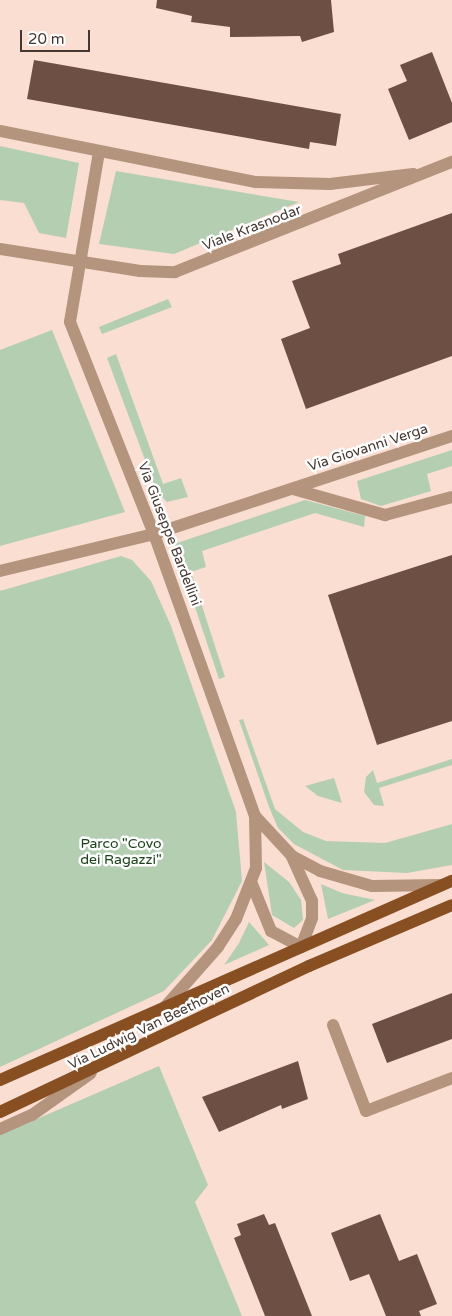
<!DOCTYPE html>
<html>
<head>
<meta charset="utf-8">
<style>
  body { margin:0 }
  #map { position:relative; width:452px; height:1316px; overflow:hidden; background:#faded2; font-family:"Varela Round",sans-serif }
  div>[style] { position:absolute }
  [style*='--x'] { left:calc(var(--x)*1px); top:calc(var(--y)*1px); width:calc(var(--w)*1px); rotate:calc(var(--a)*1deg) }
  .green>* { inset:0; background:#b4ceb2 }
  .building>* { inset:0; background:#6d5043 }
  .street>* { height:12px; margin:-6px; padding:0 6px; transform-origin:6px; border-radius:6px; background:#b4947d }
  .primary>* { height:12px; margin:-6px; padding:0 6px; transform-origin:6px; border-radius:6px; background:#874f22 }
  span { translate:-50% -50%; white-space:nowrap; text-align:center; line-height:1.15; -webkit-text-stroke:5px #fff; paint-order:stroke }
  .street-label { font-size:14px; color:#453731 }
  .park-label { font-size:14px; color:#1a4319 }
  .scale { position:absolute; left:20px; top:30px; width:70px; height:22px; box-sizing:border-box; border:2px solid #453731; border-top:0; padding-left:6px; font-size:15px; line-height:18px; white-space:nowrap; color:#453731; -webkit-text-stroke:4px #fff; paint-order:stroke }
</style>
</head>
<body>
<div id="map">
  <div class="green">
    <i style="clip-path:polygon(0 146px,79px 163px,66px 238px,39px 233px,24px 203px,0 200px)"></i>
    <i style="clip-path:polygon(116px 171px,299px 202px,174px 254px,99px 244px)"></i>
    <i style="clip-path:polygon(168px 299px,172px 307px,102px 334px,99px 327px)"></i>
    <i style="clip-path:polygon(52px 330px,125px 512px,0 546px,0 350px)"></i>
    <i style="clip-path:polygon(116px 354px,163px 484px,181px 478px,188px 497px,167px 502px,157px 492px,107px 358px)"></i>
    <i style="clip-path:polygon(452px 450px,452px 466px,427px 474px,431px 491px,381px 506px,361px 499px,357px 481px)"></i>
    <i style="clip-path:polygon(305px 500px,365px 516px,364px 527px,315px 513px,202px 551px,206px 567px,191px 572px,225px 677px,219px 679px,174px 544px)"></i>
    <i style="clip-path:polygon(121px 556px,132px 560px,151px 581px,171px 626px,236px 812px,242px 881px,212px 940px,164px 991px,0 1067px,0 591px)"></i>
    <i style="clip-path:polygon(243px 719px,275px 809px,303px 832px,326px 841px,385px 843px,452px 824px,452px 865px,407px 873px,343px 870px,294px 844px,278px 828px,269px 807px,239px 720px)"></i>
    <i style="clip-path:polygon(452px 759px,452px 765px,379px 788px,384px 806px,374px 805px,364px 792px,366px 777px,373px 770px,377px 783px)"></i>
    <i style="clip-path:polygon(334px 778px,342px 803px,318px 796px,305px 786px)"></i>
    <i style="clip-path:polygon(264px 862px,289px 882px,301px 900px,303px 920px,294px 928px,272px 915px)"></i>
    <i style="clip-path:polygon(321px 884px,342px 893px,375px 900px,328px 919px)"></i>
    <i style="clip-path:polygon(249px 922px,269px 945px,224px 965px,239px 943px)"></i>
    <i style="clip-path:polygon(159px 1066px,208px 1185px,195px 1202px,242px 1316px,0 1316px,0 1135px)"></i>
  </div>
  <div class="building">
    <i style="clip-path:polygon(157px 0,331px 0,334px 32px,302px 42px,300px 36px,230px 37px,230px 27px,191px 22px,192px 16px,156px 8px)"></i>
    <i style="clip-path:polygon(432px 52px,452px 103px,452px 122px,409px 140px,388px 89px,407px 81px,400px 65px)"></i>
    <i style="clip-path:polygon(34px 60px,341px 114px,336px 146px,310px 142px,309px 149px,27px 99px)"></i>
    <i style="clip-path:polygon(452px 213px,452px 356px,306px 409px,281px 339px,310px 328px,292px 281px,341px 264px,338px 254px)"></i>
    <i style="clip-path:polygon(452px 555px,452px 721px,377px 745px,328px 595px)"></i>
    <i style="clip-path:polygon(452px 993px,452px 1039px,387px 1063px,372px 1024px)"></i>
    <i style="clip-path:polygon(298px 1061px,308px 1099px,282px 1109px,281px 1105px,219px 1132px,202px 1097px)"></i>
    <i style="clip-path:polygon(264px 1214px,269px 1225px,275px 1223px,312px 1316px,265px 1316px,234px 1238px,241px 1235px,237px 1224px)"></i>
    <i style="clip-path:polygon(380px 1214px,399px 1261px,417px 1254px,437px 1304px,419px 1311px,421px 1316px,386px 1316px,369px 1274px,350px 1281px,331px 1233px)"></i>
  </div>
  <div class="street">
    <i style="--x:0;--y:131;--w:261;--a:11.3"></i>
    <i style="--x:256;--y:182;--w:74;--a:1.5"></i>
    <i style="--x:330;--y:184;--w:84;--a:-6.9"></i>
    <i style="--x:99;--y:152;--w:172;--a:99.7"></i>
    <i style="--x:70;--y:322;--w:228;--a:68.4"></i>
    <i style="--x:154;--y:534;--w:300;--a:70.3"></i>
    <i style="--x:255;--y:816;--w:52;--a:88.9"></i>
    <i style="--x:256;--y:868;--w:55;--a:111.4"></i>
    <i style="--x:236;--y:919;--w:33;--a:123"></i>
    <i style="--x:218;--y:947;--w:80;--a:131.5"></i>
    <i style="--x:0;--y:249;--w:142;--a:8.9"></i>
    <i style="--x:140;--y:271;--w:35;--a:2"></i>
    <i style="--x:175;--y:272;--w:298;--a:-21.7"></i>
    <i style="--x:293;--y:489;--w:96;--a:15.8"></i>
    <i style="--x:385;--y:515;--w:69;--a:-15"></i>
    <i style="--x:0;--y:571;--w:158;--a:-13.5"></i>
    <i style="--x:154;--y:534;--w:314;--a:-18.2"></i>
    <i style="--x:255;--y:816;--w:54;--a:47.2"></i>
    <i style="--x:292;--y:856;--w:32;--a:28"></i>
    <i style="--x:320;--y:871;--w:54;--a:16.1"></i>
    <i style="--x:372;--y:886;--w:70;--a:-0.8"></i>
    <i style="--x:252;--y:884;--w:51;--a:68"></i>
    <i style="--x:271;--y:931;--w:34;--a:28"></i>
    <i style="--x:301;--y:947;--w:31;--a:-69"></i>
    <i style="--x:312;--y:918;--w:17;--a:-90"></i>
    <i style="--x:312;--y:901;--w:48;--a:-114.4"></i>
    <i style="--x:333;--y:1025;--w:92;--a:69"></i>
    <i style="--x:366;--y:1111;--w:92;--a:-21"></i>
    <i style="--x:0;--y:1129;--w:35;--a:-24"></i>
    <i style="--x:32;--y:1115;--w:72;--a:-35.4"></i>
  </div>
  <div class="primary">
    <i style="--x:0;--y:1080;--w:494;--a:-23.8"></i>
    <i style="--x:0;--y:1112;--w:342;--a:-25.3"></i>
    <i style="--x:309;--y:966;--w:155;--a:-23.1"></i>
  </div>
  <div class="street-label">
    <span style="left:252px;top:228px;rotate:-21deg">Viale Krasnodar</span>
    <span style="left:368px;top:448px;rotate:-18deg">Via Giovanni Verga</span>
    <span style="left:169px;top:534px;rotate:69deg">Via Giuseppe Bardellini</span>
    <span style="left:149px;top:1027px;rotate:-26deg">Via Ludwig Van Beethoven</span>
  </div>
  <div class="park-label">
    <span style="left:121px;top:852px">Parco "Covo<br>dei Ragazzi"</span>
  </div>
  <div class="scale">20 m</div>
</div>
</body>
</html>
